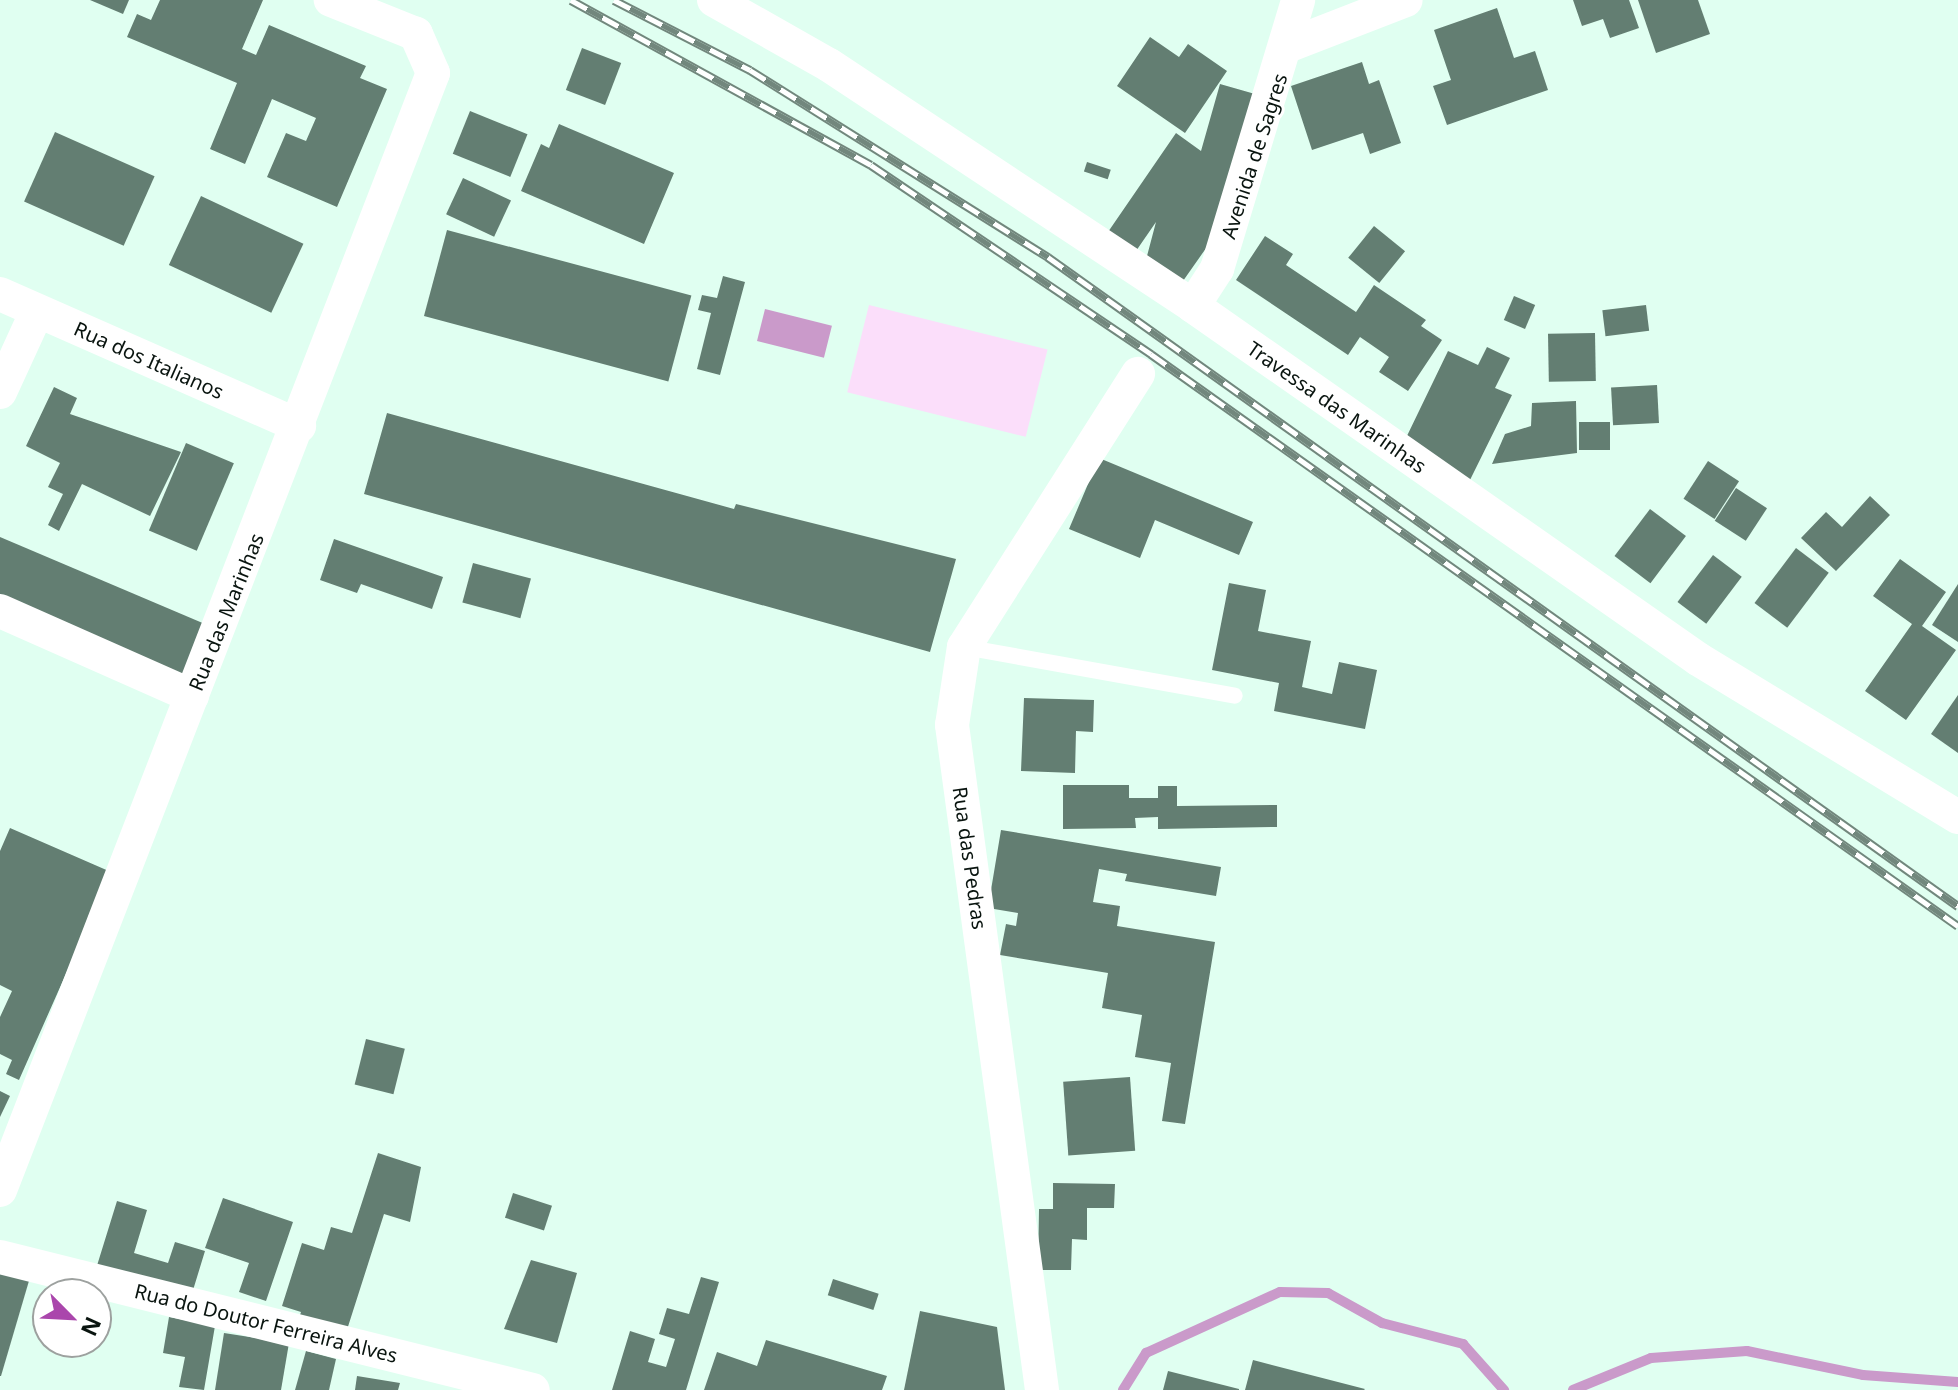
<!DOCTYPE html>
<html>
<head>
<meta charset="utf-8">
<style>
  body { margin:0 }
  #map { position:relative; width:1958px; height:1390px; overflow:hidden; background:#e0fff1; font-family:"Noto Sans",sans-serif }
  div>[style] { position:absolute }
  [style*='--x'] { left:calc(var(--x)*1px); top:calc(var(--y)*1px); width:calc(var(--w)*1px); rotate:calc(var(--a)*1deg) }
  .green>* { inset:0; background:#fbdefa; transform-origin:0 0 }
  .water>* { inset:0; background:#ca9aca; transform-origin:0 0 }
  .stream>* { height:10px; margin:-5px; padding:0 5px; transform-origin:5px; border-radius:5px; background:#ca9aca }
  .building>* { inset:0; background:#637e72; transform-origin:0 0 }
  .lane>* { height:16px; margin:-8px; padding:0 8px; transform-origin:8px; border-radius:8px; background:#fff }
  .street>* { height:34px; margin:-17px; padding:0 17px; transform-origin:17px; border-radius:17px; background:#fff }
  .rail>* { height:9px; margin-top:-4.5px; transform-origin:0; background:repeating-linear-gradient(90deg,#fff 0 18px,#72877d 0 36px); box-sizing:border-box; border-block:2px solid #72877d }
  span { translate:-50% -50%; white-space:nowrap; text-align:center; line-height:1.15; -webkit-text-stroke:6px #fff; paint-order:stroke }
  .street-label { font-size:20px; color:#09140f }
  .north { position:absolute; left:32px; top:1278px; width:80px; height:80px; box-sizing:border-box; background:#fff; border:2px solid #9da19f; border-radius:50%; rotate:114deg; font-size:22px; font-weight:700; line-height:32px; text-align:center; color:#09140f }
  .north::after { content:''; display:block; margin:auto; width:28px; height:36px; background:#aa46ac; clip-path:polygon(50% 0,100% 100%,50% 72%,0 100%) }
</style>
</head>
<body>
<div id="map">
  <div class="green">
    <i style="left:869px;top:305px;width:184px;height:90px;rotate:14deg"></i>
  </div>
  <div class="water">
    <i style="left:765px;top:309px;width:69px;height:33px;rotate:14deg"></i>
  </div>
  <div class="stream">
    <i style="--x:1123;--y:1390;--w:44;--a:-58.1"></i>
    <i style="--x:1146;--y:1353;--w:147;--a:-24.5"></i>
    <i style="--x:1280;--y:1292;--w:48;--a:1.2"></i>
    <i style="--x:1328;--y:1293;--w:62;--a:29.1"></i>
    <i style="--x:1382;--y:1323;--w:84;--a:14.5"></i>
    <i style="--x:1463;--y:1344;--w:62;--a:48.3"></i>
    <i style="--x:1573;--y:1390;--w:84;--a:-22.3"></i>
    <i style="--x:1651;--y:1358;--w:96;--a:-4.2"></i>
    <i style="--x:1747;--y:1351;--w:118;--a:11.7"></i>
    <i style="--x:1863;--y:1375;--w:95;--a:4.2"></i>
  </div>
  <div class="building">
    <i style="clip-path:polygon(90px 0,129px 0,123px 14px)"></i>
    <i style="clip-path:polygon(160px 0,263px 0,242px 49px,256px 55px,269px 25px,366px 66px,360px 78px,387px 89px,337px 207px,267px 177px,286px 133px,306px 141px,316px 118px,272px 99px,245px 164px,210px 149px,237px 83px,127px 37px,137px 14px,151px 20px)"></i>
    <i style="clip-path:polygon(1573px 0,1629px 0,1639px 28px,1610px 38px,1603px 19px,1582px 26px)"></i>
    <i style="clip-path:polygon(1638px 0,1698px 0,1710px 34px,1656px 53px)"></i>
    <i style="clip-path:polygon(1497px 8px,1514px 58px,1535px 51px,1548px 90px,1447px 125px,1433px 86px,1451px 80px,1434px 30px)"></i>
    <i style="clip-path:polygon(1150px 37px,1179px 57px,1188px 44px,1227px 71px,1185px 133px,1117px 86px)"></i>
    <i style="left:582px;top:48px;width:42px;height:45px;rotate:21deg"></i>
    <i style="clip-path:polygon(1362px 62px,1369px 84px,1379px 80px,1401px 143px,1370px 154px,1363px 133px,1312px 150px,1291px 86px)"></i>
    <i style="clip-path:polygon(1220px 84px,1255px 94px,1216px 234px,1183px 281px,1147px 256px,1156px 222px,1136px 251px,1108px 232px,1176px 133px,1201px 151px)"></i>
    <i style="left:470px;top:111px;width:62px;height:46px;rotate:22deg"></i>
    <i style="clip-path:polygon(559px 124px,674px 173px,644px 244px,521px 191px,541px 144px,549px 148px)"></i>
    <i style="left:55px;top:132px;width:109px;height:76px;rotate:24deg"></i>
    <i style="left:1087px;top:162px;width:25px;height:10px;rotate:18deg"></i>
    <i style="left:463px;top:178px;width:53px;height:40px;rotate:25deg"></i>
    <i style="left:201px;top:196px;width:113px;height:76px;rotate:25deg"></i>
    <i style="left:1374px;top:226px;width:40px;height:41px;rotate:39deg"></i>
    <i style="left:447px;top:230px;width:253px;height:89px;rotate:15deg"></i>
    <i style="clip-path:polygon(1265px 236px,1293px 254px,1286px 265px,1356px 312px,1374px 285px,1426px 320px,1421px 326px,1442px 340px,1408px 391px,1379px 372px,1389px 357px,1360px 337px,1348px 355px,1236px 280px)"></i>
    <i style="clip-path:polygon(723px 276px,745px 282px,720px 375px,697px 369px,711px 313px,698px 310px,702px 295px,717px 298px)"></i>
    <i style="left:1514px;top:296px;width:23px;height:26px;rotate:23deg"></i>
    <i style="left:1646px;top:305px;width:26px;height:44px;rotate:83deg"></i>
    <i style="left:1595px;top:333px;width:48px;height:47px;rotate:89deg"></i>
    <i style="clip-path:polygon(1487px 347px,1510px 358px,1495px 388px,1512px 395px,1469px 482px,1405px 440px,1448px 351px,1478px 365px)"></i>
    <i style="left:1657px;top:385px;width:38px;height:46px;rotate:87deg"></i>
    <i style="clip-path:polygon(54px 387px,77px 398px,70px 414px,181px 452px,150px 516px,82px 484px,59px 531px,48px 525px,63px 494px,48px 487px,60px 463px,26px 446px)"></i>
    <i style="clip-path:polygon(1576px 401px,1577px 453px,1492px 464px,1505px 434px,1531px 426px,1532px 403px)"></i>
    <i style="clip-path:polygon(387px 413px,734px 509px,736px 504px,956px 559px,930px 652px,364px 494px)"></i>
    <i style="left:1610px;top:422px;width:28px;height:31px;rotate:90deg"></i>
    <i style="left:186px;top:443px;width:52px;height:95px;rotate:23deg"></i>
    <i style="clip-path:polygon(1099px 458px,1253px 522px,1239px 555px,1155px 520px,1140px 558px,1069px 529px)"></i>
    <i style="left:1708px;top:461px;width:37px;height:45px;rotate:33deg"></i>
    <i style="left:1736px;top:488px;width:37px;height:39px;rotate:33deg"></i>
    <i style="clip-path:polygon(1870px 496px,1890px 515px,1836px 571px,1801px 538px,1826px 512px,1842px 527px)"></i>
    <i style="left:1650px;top:509px;width:45px;height:59px;rotate:37deg"></i>
    <i style="left:0;top:537px;width:222px;height:55px;rotate:23deg"></i>
    <i style="clip-path:polygon(334px 539px,443px 577px,432px 609px,361px 584px,357px 593px,320px 580px)"></i>
    <i style="left:1796px;top:548px;width:41px;height:69px;rotate:37deg"></i>
    <i style="left:1713px;top:555px;width:36px;height:59px;rotate:37deg"></i>
    <i style="clip-path:polygon(1900px 559px,1946px 592px,1922px 626px,1956px 650px,1906px 720px,1865px 691px,1912px 624px,1873px 596px)"></i>
    <i style="left:473px;top:563px;width:60px;height:41px;rotate:15deg"></i>
    <i style="clip-path:polygon(1229px 583px,1266px 590px,1258px 631px,1311px 641px,1302px 687px,1332px 694px,1339px 662px,1377px 670px,1365px 729px,1274px 711px,1279px 683px,1212px 670px)"></i>
    <i style="clip-path:polygon(1958px 584px,1958px 642px,1932px 625px)"></i>
    <i style="clip-path:polygon(1958px 695px,1958px 753px,1931px 734px)"></i>
    <i style="clip-path:polygon(1024px 698px,1094px 700px,1093px 732px,1076px 731px,1075px 773px,1021px 771px)"></i>
    <i style="clip-path:polygon(1063px 785px,1129px 785px,1129px 798px,1158px 798px,1158px 786px,1177px 786px,1177px 806px,1277px 805px,1277px 827px,1158px 829px,1158px 817px,1135px 818px,1136px 828px,1063px 829px)"></i>
    <i style="clip-path:polygon(10px 828px,111px 872px,19px 1080px,6px 1074px,12px 1060px,0 1054px,0 1017px,12px 991px,0 985px,0 851px)"></i>
    <i style="clip-path:polygon(1001px 830px,1221px 867px,1216px 896px,1125px 881px,1127px 874px,1099px 869px,1093px 902px,1120px 906px,1117px 926px,1215px 942px,1185px 1124px,1162px 1121px,1171px 1063px,1135px 1057px,1142px 1015px,1102px 1008px,1108px 973px,1000px 955px,1006px 924px,1016px 926px,1018px 913px,988px 908px)"></i>
    <i style="left:366px;top:1039px;width:40px;height:47px;rotate:14deg"></i>
    <i style="left:1130px;top:1077px;width:74px;height:67px;rotate:86deg"></i>
    <i style="clip-path:polygon(0 1091px,10px 1096px,0 1117px)"></i>
    <i style="clip-path:polygon(378px 1153px,421px 1167px,410px 1222px,384px 1214px,345px 1336px,298px 1321px,301px 1312px,282px 1306px,302px 1243px,324px 1250px,331px 1227px,352px 1233px)"></i>
    <i style="clip-path:polygon(1053px 1183px,1115px 1184px,1114px 1208px,1087px 1208px,1087px 1240px,1072px 1239px,1071px 1270px,1038px 1270px,1039px 1209px,1053px 1209px)"></i>
    <i style="left:513px;top:1193px;width:41px;height:26px;rotate:18deg"></i>
    <i style="clip-path:polygon(223px 1198px,293px 1222px,266px 1301px,239px 1292px,249px 1263px,205px 1248px)"></i>
    <i style="clip-path:polygon(117px 1201px,147px 1210px,134px 1253px,168px 1263px,175px 1242px,205px 1251px,190px 1300px,95px 1272px)"></i>
    <i style="clip-path:polygon(531px 1260px,577px 1273px,557px 1343px,504px 1329px)"></i>
    <i style="clip-path:polygon(0 1265px,31px 1274px,1px 1376px,0 1376px)"></i>
    <i style="clip-path:polygon(701px 1277px,719px 1282px,686px 1390px,612px 1390px,630px 1331px,655px 1339px,648px 1362px,666px 1367px,675px 1339px,659px 1334px,667px 1308px,689px 1314px)"></i>
    <i style="left:833px;top:1279px;width:48px;height:17px;rotate:18deg"></i>
    <i style="clip-path:polygon(920px 1311px,997px 1327px,1005px 1390px,904px 1390px)"></i>
    <i style="clip-path:polygon(169px 1317px,215px 1326px,204px 1390px,179px 1387px,185px 1357px,163px 1353px)"></i>
    <i style="clip-path:polygon(224px 1333px,289px 1343px,281px 1390px,215px 1390px)"></i>
    <i style="clip-path:polygon(766px 1340px,887px 1376px,882px 1390px,704px 1390px,717px 1352px,757px 1366px)"></i>
    <i style="clip-path:polygon(306px 1351px,336px 1359px,329px 1390px,295px 1390px)"></i>
    <i style="clip-path:polygon(1253px 1360px,1365px 1389px,1364px 1390px,1245px 1390px)"></i>
    <i style="clip-path:polygon(1168px 1371px,1239px 1389px,1239px 1390px,1163px 1390px)"></i>
    <i style="clip-path:polygon(357px 1376px,400px 1383px,398px 1390px,355px 1390px)"></i>
  </div>
  <div class="lane">
    <i style="--x:964;--y:647;--w:275;--a:10.2"></i>
  </div>
  <div class="street">
    <i style="--x:714;--y:0;--w:132;--a:29.5"></i>
    <i style="--x:829;--y:65;--w:437;--a:33.5"></i>
    <i style="--x:1193;--y:306;--w:616;--a:34.95"></i>
    <i style="--x:1698;--y:659;--w:304;--a:31.3"></i>
    <i style="--x:1290;--y:45;--w:124;--a:-21.2"></i>
    <i style="--x:0;--y:294;--w:327;--a:23.8"></i>
    <i style="--x:1193;--y:306;--w:44;--a:-57"></i>
    <i style="--x:1217;--y:269;--w:281;--a:-73.2"></i>
    <i style="--x:0;--y:392;--w:89;--a:-65.4"></i>
    <i style="--x:0;--y:611;--w:210;--a:23.9"></i>
    <i style="--x:0;--y:1190;--w:1198;--a:-68.81"></i>
    <i style="--x:433;--y:73;--w:43;--a:-113.6"></i>
    <i style="--x:416;--y:34;--w:92;--a:-158.2"></i>
    <i style="--x:0;--y:1257;--w:549;--a:14.01"></i>
    <i style="--x:1042;--y:1390;--w:671;--a:-97.71"></i>
    <i style="--x:952;--y:725;--w:79;--a:-81.3"></i>
    <i style="--x:964;--y:647;--w:324;--a:-57.5"></i>
  </div>
  <div class="rail">
    <i style="--x:571;--y:0;--w:342;--a:28.8"></i>
    <i style="--x:871;--y:165;--w:338;--a:34"></i>
    <i style="--x:1151;--y:354;--w:989;--a:35.33"></i>
    <i style="--x:614;--y:0;--w:153;--a:27.2"></i>
    <i style="--x:750;--y:70;--w:352;--a:32.1"></i>
    <i style="--x:1048;--y:257;--w:1118;--a:35.5"></i>
  </div>
  <div class="street-label">
    <span style="left:1254px;top:156px;rotate:-72deg">Avenida de Sagres</span>
    <span style="left:149px;top:360px;rotate:24deg">Rua dos Italianos</span>
    <span style="left:1337px;top:407px;rotate:35deg">Travessa das Marinhas</span>
    <span style="left:226px;top:612px;rotate:-68deg">Rua das Marinhas</span>
    <span style="left:970px;top:858px;rotate:82deg">Rua das Pedras</span>
    <span style="left:266px;top:1323px;rotate:14deg">Rua do Doutor Ferreira Alves</span>
  </div>
  <div class="north">N</div>
</div>
</body>
</html>
